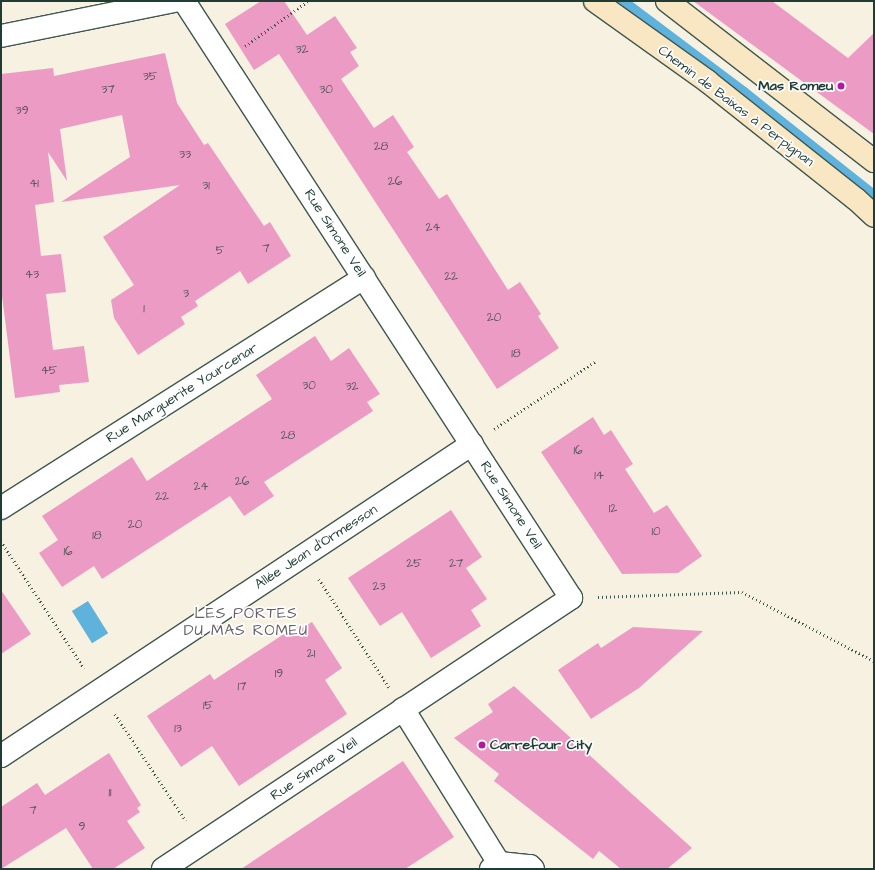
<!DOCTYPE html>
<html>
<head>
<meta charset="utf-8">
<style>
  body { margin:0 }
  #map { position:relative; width:875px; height:870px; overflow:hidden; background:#f7f1e2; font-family:"Architects Daughter",sans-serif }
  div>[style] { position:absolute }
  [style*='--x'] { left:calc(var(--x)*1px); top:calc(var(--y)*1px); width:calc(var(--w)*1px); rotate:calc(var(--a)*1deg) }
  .water>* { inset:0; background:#5fb2db; transform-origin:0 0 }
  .stream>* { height:10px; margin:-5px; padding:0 5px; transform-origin:5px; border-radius:5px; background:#5fb2db }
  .building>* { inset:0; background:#ec9bc5 }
  .path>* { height:2.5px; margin-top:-1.25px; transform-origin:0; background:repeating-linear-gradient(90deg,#3f584e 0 1px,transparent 0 4px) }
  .roads { filter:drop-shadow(1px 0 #3f584e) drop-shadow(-1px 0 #3f584e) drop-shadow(0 1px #3f584e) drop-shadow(0 -1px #3f584e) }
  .street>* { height:22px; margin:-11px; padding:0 11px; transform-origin:11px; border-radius:11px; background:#fff }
  .secondary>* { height:22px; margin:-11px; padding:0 11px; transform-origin:11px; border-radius:11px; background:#f9e7c3 }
  .dots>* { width:11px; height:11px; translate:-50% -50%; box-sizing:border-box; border:2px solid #fff; border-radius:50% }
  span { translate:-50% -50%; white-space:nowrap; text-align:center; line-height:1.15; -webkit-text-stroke:3.5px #fff; paint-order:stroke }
  .number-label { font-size:12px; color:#525458 }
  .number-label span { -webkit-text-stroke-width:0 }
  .poi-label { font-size:14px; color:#1f3d34; font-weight:700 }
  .right { translate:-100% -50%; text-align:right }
  .left { translate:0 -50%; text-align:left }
  .street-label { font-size:14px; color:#1f3d34 }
  .neighbourhood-label { font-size:15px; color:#675e67; letter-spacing:1px }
  .frame { position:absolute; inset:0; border:2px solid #1f3d34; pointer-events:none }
</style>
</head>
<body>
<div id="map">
  <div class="water">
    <i style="left:88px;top:601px;width:38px;height:19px;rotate:58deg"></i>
  </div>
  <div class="stream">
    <i style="--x:623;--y:1;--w:151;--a:36.9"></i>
    <i style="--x:744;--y:92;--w:166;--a:38.4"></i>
  </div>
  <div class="building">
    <i style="clip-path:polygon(261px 1px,284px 1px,307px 35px,335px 16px,357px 48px,350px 52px,359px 66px,341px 79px,374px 128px,393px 115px,414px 147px,407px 152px,439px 199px,447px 194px,508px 290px,520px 282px,541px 314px,538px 316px,559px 348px,497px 389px,279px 54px,254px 70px,225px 24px)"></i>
    <i style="clip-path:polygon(693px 1px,772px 1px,848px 58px,874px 33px,874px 134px)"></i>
    <i style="clip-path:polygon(165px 53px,177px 103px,204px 145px,208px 143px,264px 226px,270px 222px,291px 256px,248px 284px,240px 271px,195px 301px,198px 306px,181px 317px,185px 324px,138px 355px,114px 318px,111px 300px,134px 285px,103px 237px,180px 185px,61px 202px,130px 157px,122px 115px,60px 129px,67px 181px,48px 152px,54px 202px,35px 205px,41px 256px,61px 254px,66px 292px,46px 294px,53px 350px,84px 346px,89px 382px,59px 385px,60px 392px,15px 398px,1px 288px,1px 74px,53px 68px,54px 76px)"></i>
    <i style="clip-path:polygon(315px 336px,331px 361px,349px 348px,380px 394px,367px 402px,373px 411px,264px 482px,274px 496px,244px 516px,230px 496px,102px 579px,94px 566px,62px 587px,39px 553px,58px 540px,42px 516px,132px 457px,147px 481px,211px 439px,272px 399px,256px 375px)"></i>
    <i style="clip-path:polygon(593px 417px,604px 435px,611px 430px,633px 464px,625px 469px,654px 513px,667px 505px,702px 556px,678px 573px,622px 574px,541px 452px)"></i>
    <i style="clip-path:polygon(451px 510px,482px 557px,466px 568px,487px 599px,471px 610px,481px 626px,431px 658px,402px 612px,380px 626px,348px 578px)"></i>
    <i style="clip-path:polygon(1px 590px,31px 634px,1px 654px)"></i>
    <i style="clip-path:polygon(312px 622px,342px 668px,325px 680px,347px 714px,239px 786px,212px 746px,181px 767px,147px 716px,210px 674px,214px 680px,299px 624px,302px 628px)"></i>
    <i style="clip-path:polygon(633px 627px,703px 631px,639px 688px,591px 719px,558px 670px,598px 643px,601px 648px)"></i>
    <i style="clip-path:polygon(514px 686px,632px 794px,692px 848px,667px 869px,621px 869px,599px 851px,593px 859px,494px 781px,499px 774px,454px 738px,493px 712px,488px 704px)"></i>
    <i style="clip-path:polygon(109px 753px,141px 805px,137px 808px,140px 812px,127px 821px,145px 848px,113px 869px,93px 869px,66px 828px,1px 869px,1px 807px,37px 783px,45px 795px)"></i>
    <i style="clip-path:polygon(403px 761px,454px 837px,405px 869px,241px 869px)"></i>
  </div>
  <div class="path">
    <i style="--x:245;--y:46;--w:77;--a:-35.5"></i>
    <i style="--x:494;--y:429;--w:123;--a:-33.7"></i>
    <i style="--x:1;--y:541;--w:152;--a:56.8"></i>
    <i style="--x:319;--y:579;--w:129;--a:57.1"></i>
    <i style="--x:598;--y:597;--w:144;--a:-2"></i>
    <i style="--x:742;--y:592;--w:149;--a:27.6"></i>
    <i style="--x:115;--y:714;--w:128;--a:56.4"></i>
  </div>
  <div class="roads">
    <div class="street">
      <i style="--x:1;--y:36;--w:177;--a:-11.4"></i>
      <i style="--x:1;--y:508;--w:430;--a:-32.4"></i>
      <i style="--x:403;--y:709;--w:181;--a:58.1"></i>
      <i style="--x:1;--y:756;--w:565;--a:-33.52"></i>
      <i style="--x:163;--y:869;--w:490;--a:-33.6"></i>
      <i style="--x:571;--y:598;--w:711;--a:-122.95"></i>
      <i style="--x:491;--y:869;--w:10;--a:-37"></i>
      <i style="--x:499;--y:863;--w:31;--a:6"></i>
      <i style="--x:530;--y:866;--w:4;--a:45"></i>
    </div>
    <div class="secondary">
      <i style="--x:595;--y:1;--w:138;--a:35.5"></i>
      <i style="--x:707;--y:81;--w:190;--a:38.4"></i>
      <i style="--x:856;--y:199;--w:25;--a:43"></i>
      <i style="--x:667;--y:1;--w:262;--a:37.7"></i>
    </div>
  </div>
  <div class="dots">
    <i style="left:841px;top:86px;background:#b5179e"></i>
    <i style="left:482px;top:745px;background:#b5179e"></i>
  </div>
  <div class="number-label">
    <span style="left:302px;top:50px">32</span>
    <span style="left:150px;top:77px">35</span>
    <span style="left:108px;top:90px">37</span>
    <span style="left:326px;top:90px">30</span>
    <span style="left:22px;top:111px">39</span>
    <span style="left:381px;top:147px">28</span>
    <span style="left:185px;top:155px">33</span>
    <span style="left:395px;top:182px">26</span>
    <span style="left:34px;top:184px">41</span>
    <span style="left:206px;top:186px">31</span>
    <span style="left:433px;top:228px">24</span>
    <span style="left:266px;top:249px">7</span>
    <span style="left:220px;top:251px">5</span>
    <span style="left:32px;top:275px">43</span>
    <span style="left:451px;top:277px">22</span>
    <span style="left:186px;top:294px">3</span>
    <span style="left:144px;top:309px">1</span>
    <span style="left:494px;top:318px">20</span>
    <span style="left:516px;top:354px">18</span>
    <span style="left:49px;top:371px">45</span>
    <span style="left:309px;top:386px">30</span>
    <span style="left:352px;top:387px">32</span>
    <span style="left:288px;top:436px">28</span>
    <span style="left:578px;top:451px">16</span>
    <span style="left:599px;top:476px">14</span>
    <span style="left:242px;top:482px">26</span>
    <span style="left:201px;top:487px">24</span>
    <span style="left:162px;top:497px">22</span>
    <span style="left:613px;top:509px">12</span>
    <span style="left:135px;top:525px">20</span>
    <span style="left:656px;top:532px">10</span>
    <span style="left:97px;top:536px">18</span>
    <span style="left:68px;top:552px">16</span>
    <span style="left:414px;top:564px">25</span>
    <span style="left:456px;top:564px">27</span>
    <span style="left:379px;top:587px">23</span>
    <span style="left:311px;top:654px">21</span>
    <span style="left:279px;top:674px">19</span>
    <span style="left:242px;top:687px">17</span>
    <span style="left:208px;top:706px">15</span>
    <span style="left:178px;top:729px">13</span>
    <span style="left:110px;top:793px">11</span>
    <span style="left:33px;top:811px">7</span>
    <span style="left:82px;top:827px">9</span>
  </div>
  <div class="poi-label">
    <span class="right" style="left:833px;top:86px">Mas Romeu</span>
    <span class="left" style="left:490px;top:745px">Carrefour City</span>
  </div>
  <div class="street-label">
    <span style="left:736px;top:106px;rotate:37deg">Chemin de Baixas à Perpignan</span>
    <span style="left:335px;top:233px;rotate:57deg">Rue Simone Veil</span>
    <span style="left:182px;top:393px;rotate:-32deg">Rue Marguerite Yourcenar</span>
    <span style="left:511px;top:505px;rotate:57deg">Rue Simone Veil</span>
    <span style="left:316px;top:547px;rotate:-33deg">Allée Jean d'Ormesson</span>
    <span style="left:314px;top:769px;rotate:-34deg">Rue Simone Veil</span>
  </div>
  <div class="neighbourhood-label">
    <span style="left:246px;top:622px">LES PORTES<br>DU MAS ROMEU</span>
  </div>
  <div class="frame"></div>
</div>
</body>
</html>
